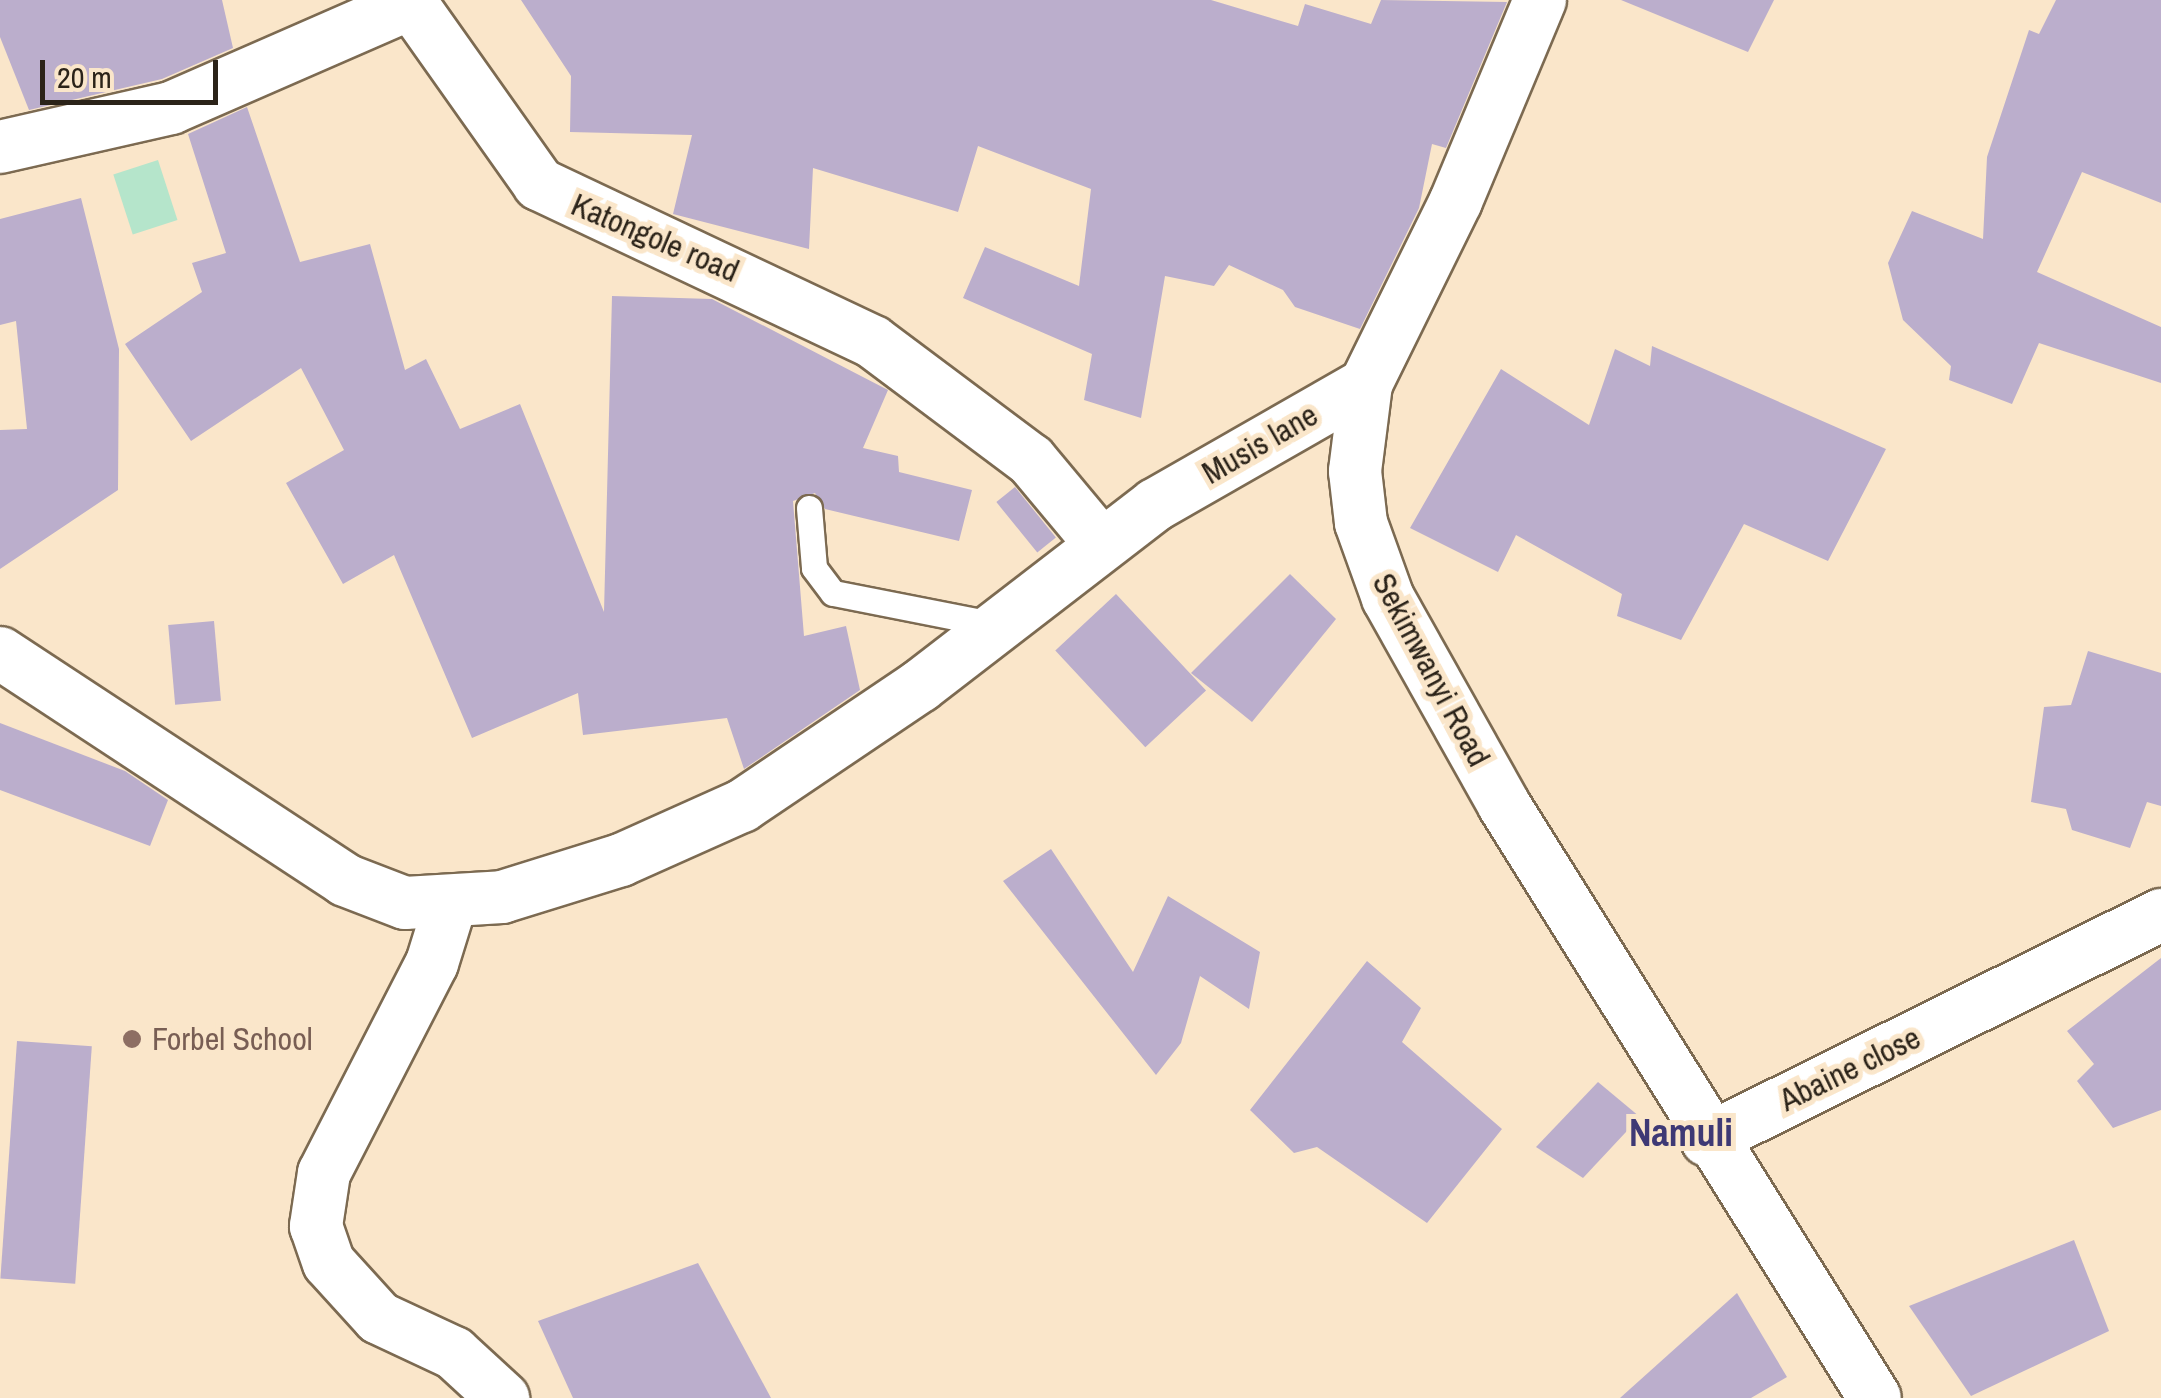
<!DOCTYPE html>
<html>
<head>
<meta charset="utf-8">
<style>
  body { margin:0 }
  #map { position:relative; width:2161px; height:1398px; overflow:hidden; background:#fae6ca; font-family:"Archivo Narrow",sans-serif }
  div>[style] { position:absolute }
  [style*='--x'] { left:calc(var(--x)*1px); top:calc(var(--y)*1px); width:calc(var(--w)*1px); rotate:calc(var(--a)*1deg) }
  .green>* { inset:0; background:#b5e5cb; transform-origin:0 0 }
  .building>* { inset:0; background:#bbaecc; transform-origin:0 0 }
  .roads { filter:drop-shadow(2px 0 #7c6a51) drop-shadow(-2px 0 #7c6a51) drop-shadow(0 2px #7c6a51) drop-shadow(0 -2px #7c6a51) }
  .service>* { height:25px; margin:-12.5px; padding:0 12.5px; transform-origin:12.5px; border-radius:12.5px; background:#fff }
  .minor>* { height:52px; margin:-26px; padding:0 26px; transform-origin:26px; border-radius:26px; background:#fff }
  .dots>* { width:28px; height:28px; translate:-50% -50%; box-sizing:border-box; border:5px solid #fae6ca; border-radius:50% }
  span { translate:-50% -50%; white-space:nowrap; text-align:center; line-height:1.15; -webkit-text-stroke:10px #fae6ca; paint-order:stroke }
  .street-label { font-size:32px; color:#2b2319 }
  .education-label { font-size:32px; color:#785e54 }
  .left { translate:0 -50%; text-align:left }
  .quarter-label { font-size:38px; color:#3e3975; font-weight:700 }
  .scale { position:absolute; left:40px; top:60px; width:178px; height:45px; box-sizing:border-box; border:5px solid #2b2319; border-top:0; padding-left:12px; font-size:30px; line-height:35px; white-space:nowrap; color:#2b2319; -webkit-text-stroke:8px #fae6ca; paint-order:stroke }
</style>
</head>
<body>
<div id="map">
  <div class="green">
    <i style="left:158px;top:160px;width:63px;height:47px;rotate:72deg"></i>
  </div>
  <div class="building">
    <i style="clip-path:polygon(0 0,222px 0,233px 48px,162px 79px,29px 110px,0 37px)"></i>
    <i style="clip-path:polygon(521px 0,1211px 0,1298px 26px,1305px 4px,1371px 24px,1381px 0,1507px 2px,1446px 148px,1432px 144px,1419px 208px,1360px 329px,1295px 307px,1283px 290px,1229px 265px,1214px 286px,1165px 276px,1141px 418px,1084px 400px,1092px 354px,963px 298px,985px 247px,1079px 286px,1091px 189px,978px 146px,958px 212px,813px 168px,809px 249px,673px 214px,692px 135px,570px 132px,571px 76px)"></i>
    <i style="clip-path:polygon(1621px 0,1774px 0,1748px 52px)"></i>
    <i style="clip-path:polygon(2056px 0,2161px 0,2161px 203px,2082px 172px,2037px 272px,2161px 327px,2161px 383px,2039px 343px,2012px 404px,1949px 380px,1951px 366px,1903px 320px,1888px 263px,1912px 211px,1983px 239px,1987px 157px,2029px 30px,2039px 34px)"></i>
    <i style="clip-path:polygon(247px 107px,300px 262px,370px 244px,405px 370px,426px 359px,460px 429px,520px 404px,604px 612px,612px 296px,712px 299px,888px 390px,863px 448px,898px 456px,899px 472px,972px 490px,959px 541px,825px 509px,815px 493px,793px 501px,804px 636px,846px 626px,860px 690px,744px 769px,727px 718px,583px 735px,578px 693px,472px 738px,394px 555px,343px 584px,286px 483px,344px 450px,301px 368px,191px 441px,125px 344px,202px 292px,192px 263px,226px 253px,188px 134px)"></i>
    <i style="clip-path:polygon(81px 198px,119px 349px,118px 490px,0 569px,0 430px,27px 429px,16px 321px,0 325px,0 219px)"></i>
    <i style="clip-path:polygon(1652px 346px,1886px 449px,1828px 561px,1744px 524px,1681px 640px,1617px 616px,1622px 594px,1516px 535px,1498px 572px,1410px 528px,1501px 369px,1589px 425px,1615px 349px,1650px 366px)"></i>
    <i style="left:1015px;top:487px;width:65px;height:24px;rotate:51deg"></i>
    <i style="clip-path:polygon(1290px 574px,1336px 619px,1252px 722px,1191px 673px)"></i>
    <i style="left:1116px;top:594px;width:132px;height:83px;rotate:47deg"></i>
    <i style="left:214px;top:621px;width:80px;height:46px;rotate:85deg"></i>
    <i style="clip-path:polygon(2088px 651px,2161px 673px,2161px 806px,2147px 802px,2130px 848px,2072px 830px,2066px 809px,2031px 802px,2044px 707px,2071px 705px)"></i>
    <i style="clip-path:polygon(0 723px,125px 771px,168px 800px,150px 846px,0 790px)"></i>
    <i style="clip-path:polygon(1051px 849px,1133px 972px,1168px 896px,1260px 952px,1249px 1009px,1200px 976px,1181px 1043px,1156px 1075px,1003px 881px)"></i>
    <i style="clip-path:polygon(2161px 958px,2161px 1110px,2113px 1128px,2077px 1081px,2094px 1064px,2067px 1031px)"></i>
    <i style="clip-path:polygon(1367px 961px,1421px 1008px,1402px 1042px,1502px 1129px,1427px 1223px,1317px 1147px,1294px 1153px,1250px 1110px)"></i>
    <i style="left:17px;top:1041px;width:75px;height:238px;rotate:4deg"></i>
    <i style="clip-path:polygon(1598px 1082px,1640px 1117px,1583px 1178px,1536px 1147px)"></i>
    <i style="clip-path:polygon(2074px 1240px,2109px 1331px,1971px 1396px,1909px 1306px)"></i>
    <i style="clip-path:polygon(698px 1263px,771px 1398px,573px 1398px,538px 1321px)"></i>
    <i style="clip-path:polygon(1737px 1293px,1787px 1377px,1751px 1398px,1620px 1398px)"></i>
  </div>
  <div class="roads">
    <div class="service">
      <i style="--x:809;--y:508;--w:60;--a:85.2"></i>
      <i style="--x:814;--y:568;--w:31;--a:53"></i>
      <i style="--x:833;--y:593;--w:166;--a:11.1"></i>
    </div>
    <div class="minor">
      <i style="--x:1540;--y:0;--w:218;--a:112.7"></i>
      <i style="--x:1456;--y:201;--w:204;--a:116.2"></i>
      <i style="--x:1366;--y:384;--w:88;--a:97.2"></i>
      <i style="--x:1355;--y:471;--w:52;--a:83.4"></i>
      <i style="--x:1361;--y:523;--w:80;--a:70.2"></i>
      <i style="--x:1388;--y:598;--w:237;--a:60.7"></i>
      <i style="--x:1504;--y:805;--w:699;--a:57.97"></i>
      <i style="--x:0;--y:147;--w:175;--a:-12.8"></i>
      <i style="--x:171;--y:108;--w:262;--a:-23.6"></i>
      <i style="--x:411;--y:3;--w:222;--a:54.7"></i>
      <i style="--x:539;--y:184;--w:369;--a:25.3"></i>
      <i style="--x:873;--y:342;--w:197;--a:36.8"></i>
      <i style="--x:1031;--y:460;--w:109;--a:50.2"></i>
      <i style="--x:0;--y:653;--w:413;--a:33.3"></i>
      <i style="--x:345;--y:880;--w:64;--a:21"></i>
      <i style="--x:405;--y:903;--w:97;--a:-3.5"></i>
      <i style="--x:502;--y:897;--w:125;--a:-17.3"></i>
      <i style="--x:621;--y:860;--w:133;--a:-24.1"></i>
      <i style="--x:742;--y:806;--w:215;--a:-34"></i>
      <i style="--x:920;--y:686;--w:297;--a:-37.6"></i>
      <i style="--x:1155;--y:505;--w:243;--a:-29.8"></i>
      <i style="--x:450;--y:905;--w:61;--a:107.2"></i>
      <i style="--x:432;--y:963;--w:236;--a:117.2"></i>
      <i style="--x:324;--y:1173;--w:54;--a:98.6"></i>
      <i style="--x:316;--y:1226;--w:39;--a:71"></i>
      <i style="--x:329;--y:1263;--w:74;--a:47.7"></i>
      <i style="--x:379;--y:1318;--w:83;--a:25"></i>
      <i style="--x:454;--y:1353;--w:67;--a:42.6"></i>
      <i style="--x:1707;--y:1140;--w:507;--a:-26.36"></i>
    </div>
  </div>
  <div class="dots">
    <i style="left:132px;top:1039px;background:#8d6e63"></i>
  </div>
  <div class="street-label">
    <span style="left:655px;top:238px;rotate:23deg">Katongole road</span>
    <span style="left:1260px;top:444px;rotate:-30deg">Musis lane</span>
    <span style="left:1431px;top:670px;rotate:62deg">Sekimwanyi Road</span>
    <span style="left:1850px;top:1069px;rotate:-26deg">Abaine close</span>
  </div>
  <div class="education-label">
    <span class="left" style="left:152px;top:1039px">Forbel School</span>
  </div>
  <div class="quarter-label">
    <span style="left:1681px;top:1133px">Namuli</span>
  </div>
  <div class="scale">20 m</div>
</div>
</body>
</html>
